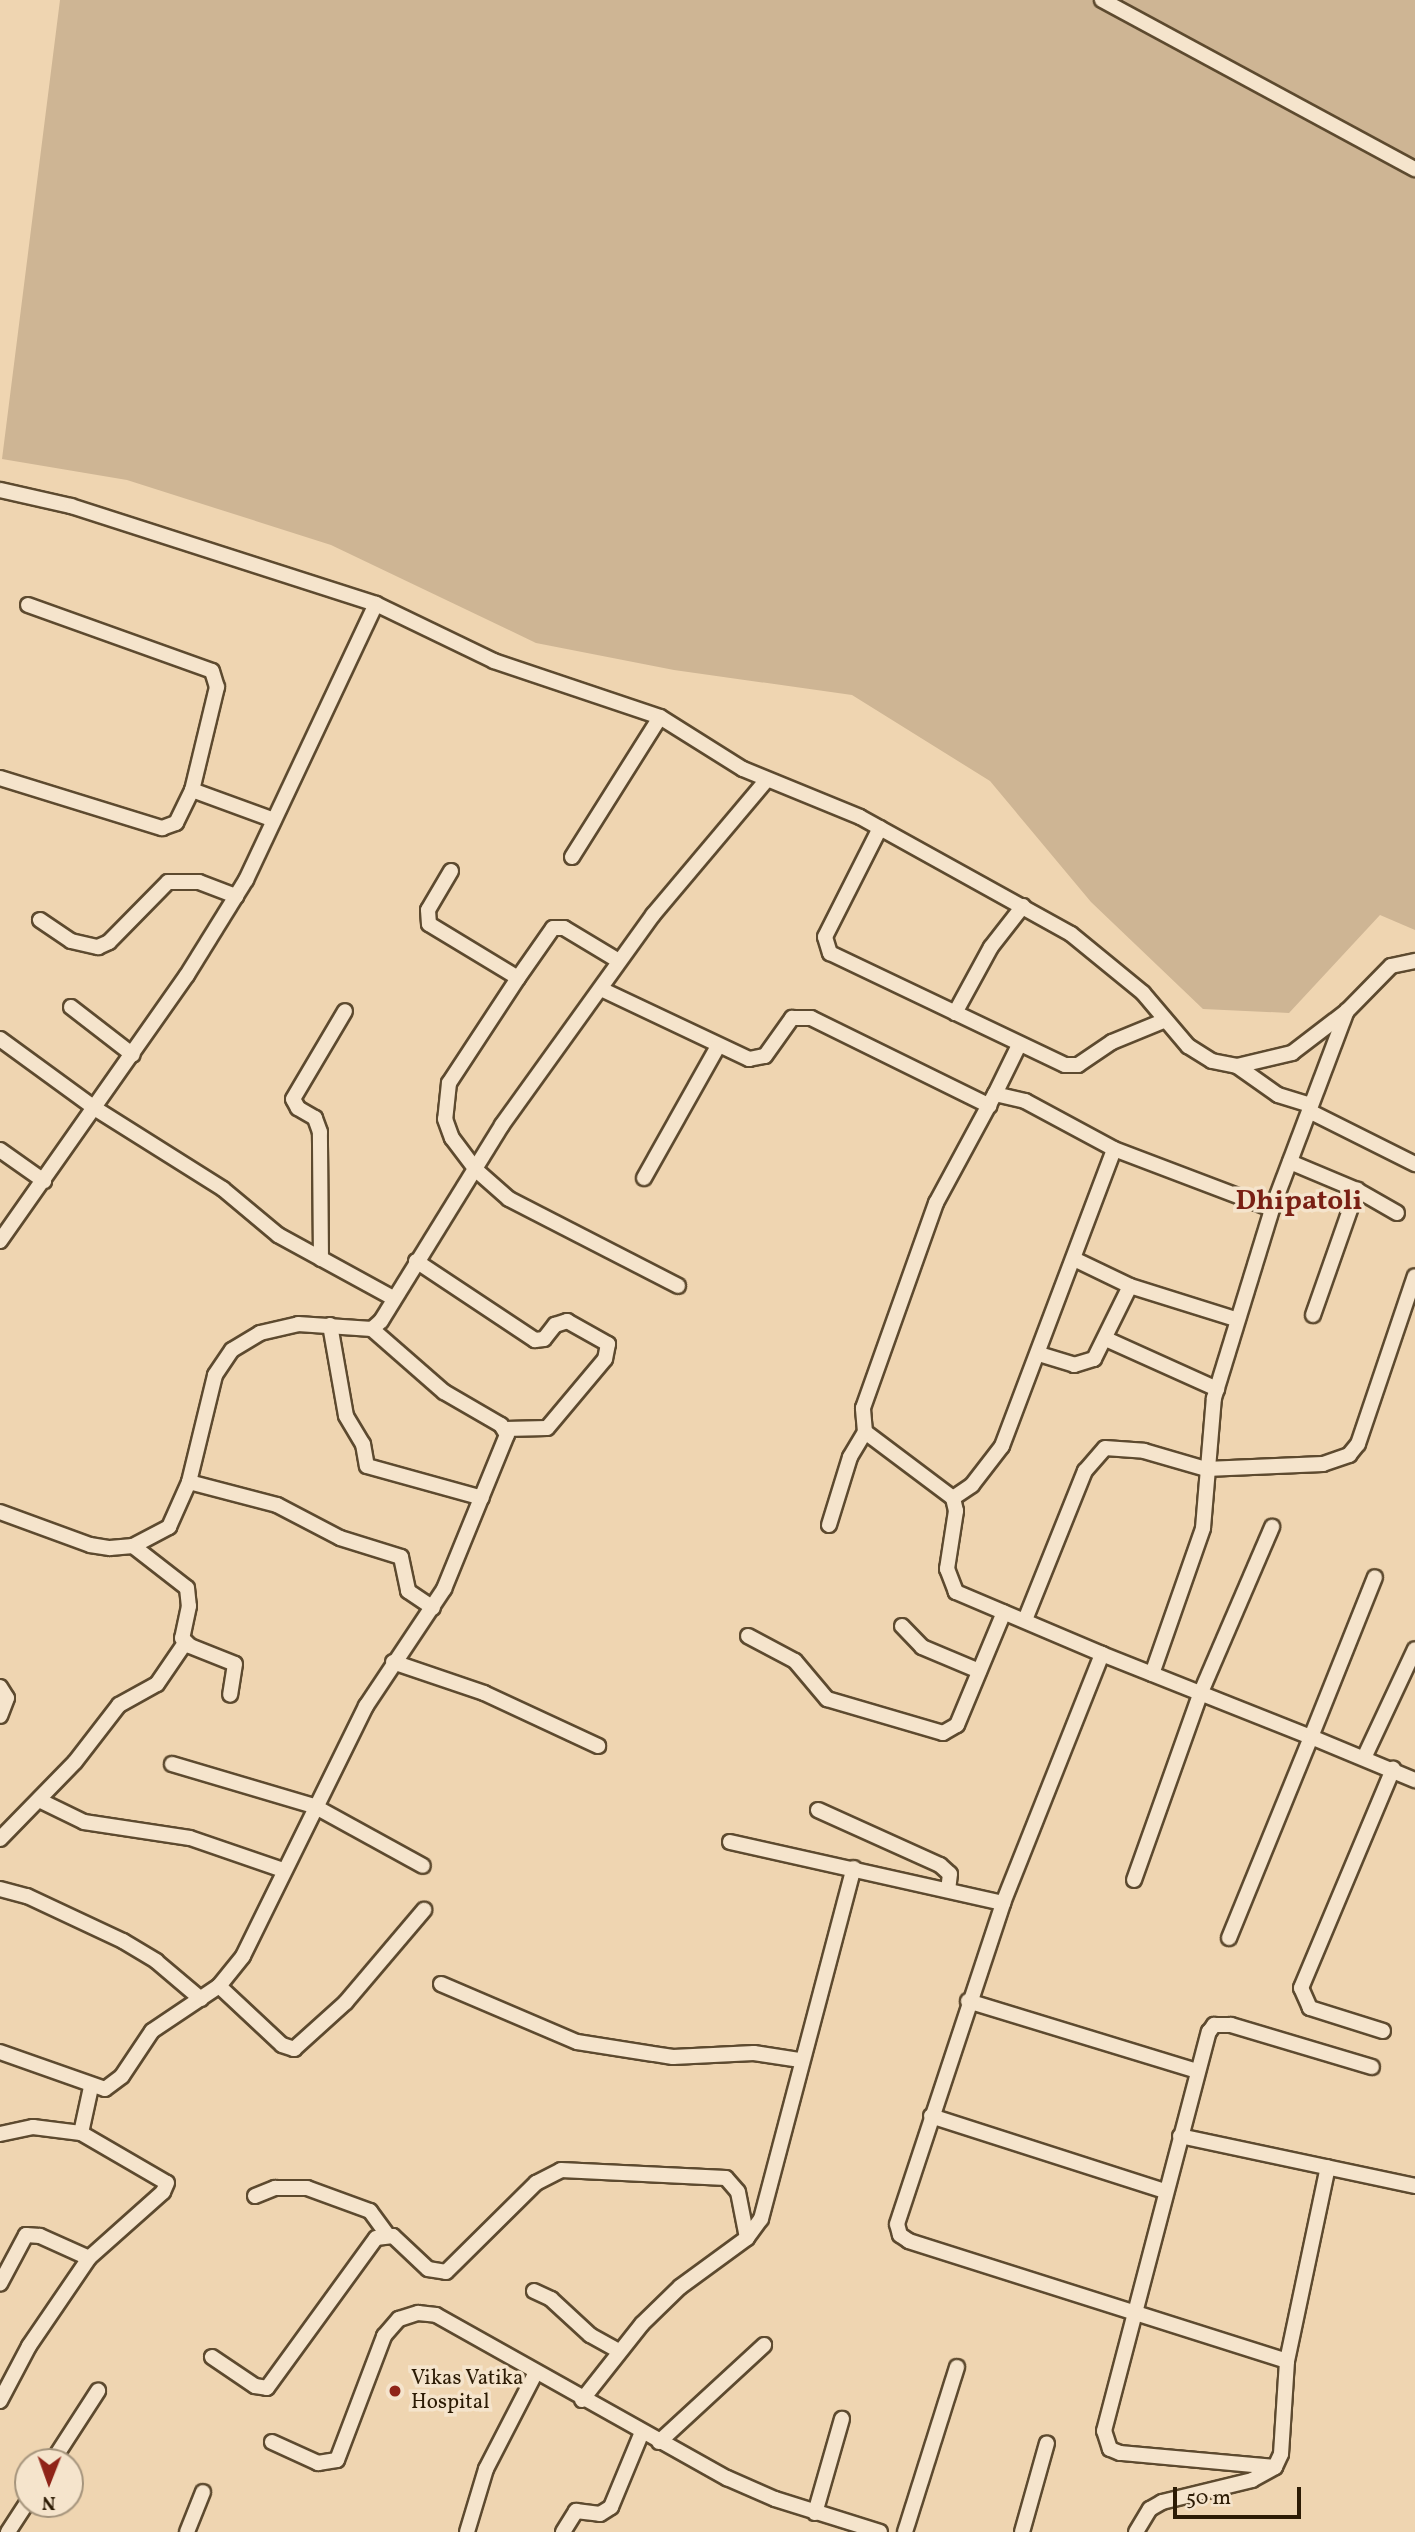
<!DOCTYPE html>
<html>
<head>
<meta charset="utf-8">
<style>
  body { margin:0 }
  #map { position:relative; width:1415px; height:2532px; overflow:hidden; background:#efd5b1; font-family:Vollkorn,serif }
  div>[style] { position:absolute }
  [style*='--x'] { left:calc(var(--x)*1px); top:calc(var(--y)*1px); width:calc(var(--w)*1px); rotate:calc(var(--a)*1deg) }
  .green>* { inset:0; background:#ceb594 }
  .roads { filter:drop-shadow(2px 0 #5d4a2f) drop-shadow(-2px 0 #5d4a2f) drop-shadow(0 2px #5d4a2f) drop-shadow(0 -2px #5d4a2f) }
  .minor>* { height:14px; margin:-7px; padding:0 7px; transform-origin:7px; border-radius:7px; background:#f5e4cc }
  .dots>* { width:19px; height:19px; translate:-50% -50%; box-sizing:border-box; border:4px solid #f5e4cc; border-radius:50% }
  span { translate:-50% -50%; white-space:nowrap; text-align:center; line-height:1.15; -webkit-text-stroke:7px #f5e4cc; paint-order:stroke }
  .poi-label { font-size:21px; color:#2c1b04 }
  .left { translate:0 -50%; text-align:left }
  .district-label { font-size:28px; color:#7a1f14; font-weight:700 }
  .north { position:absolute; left:14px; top:2448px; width:70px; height:70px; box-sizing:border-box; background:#f5e4cc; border:2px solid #a5947c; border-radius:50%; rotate:181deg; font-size:19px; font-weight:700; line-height:28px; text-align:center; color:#2c1b04 }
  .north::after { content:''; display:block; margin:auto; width:24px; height:32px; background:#8f2418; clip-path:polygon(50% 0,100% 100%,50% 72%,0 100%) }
  .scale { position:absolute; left:1173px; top:2487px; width:128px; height:32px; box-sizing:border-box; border:4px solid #2c1b04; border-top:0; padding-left:9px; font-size:21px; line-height:24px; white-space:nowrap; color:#2c1b04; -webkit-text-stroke:5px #f5e4cc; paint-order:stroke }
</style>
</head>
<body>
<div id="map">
  <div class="green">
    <i style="clip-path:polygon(60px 0,1415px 0,1415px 930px,1380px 915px,1289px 1013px,1203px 1009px,1091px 902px,990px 781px,852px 695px,674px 670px,536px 643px,331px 545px,127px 480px,2px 459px)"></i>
  </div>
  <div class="roads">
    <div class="minor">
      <i style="--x:1102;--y:0;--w:356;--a:28.4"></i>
      <i style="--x:0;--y:490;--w:73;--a:12.7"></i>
      <i style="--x:71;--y:506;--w:320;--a:17.8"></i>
      <i style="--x:376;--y:604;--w:131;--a:25.8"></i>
      <i style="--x:494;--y:661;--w:175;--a:18.6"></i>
      <i style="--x:660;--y:717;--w:98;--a:32.1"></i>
      <i style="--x:743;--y:769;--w:126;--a:22.3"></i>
      <i style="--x:860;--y:817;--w:241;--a:29"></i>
      <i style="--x:1071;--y:934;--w:93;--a:39.3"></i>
      <i style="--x:1143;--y:993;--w:70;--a:49.7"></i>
      <i style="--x:1188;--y:1046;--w:28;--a:32"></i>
      <i style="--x:1212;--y:1061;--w:25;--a:11"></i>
      <i style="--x:1237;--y:1066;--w:57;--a:-13.3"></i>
      <i style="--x:1292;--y:1053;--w:69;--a:-37.4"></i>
      <i style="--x:28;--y:605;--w:195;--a:19.7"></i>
      <i style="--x:212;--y:671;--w:17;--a:73"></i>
      <i style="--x:217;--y:687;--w:106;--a:103.6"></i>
      <i style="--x:0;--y:778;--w:170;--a:17.2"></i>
      <i style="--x:162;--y:828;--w:15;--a:-20"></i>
      <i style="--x:176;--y:823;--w:37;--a:-64"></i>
      <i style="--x:192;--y:790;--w:87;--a:20.1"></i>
      <i style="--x:880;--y:828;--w:122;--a:116.8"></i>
      <i style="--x:825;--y:937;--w:17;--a:73"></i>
      <i style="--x:830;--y:953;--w:260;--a:25.5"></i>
      <i style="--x:1065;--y:1065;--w:13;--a:0"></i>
      <i style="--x:1078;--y:1065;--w:41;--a:-34.1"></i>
      <i style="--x:1112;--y:1042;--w:58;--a:-22.2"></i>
      <i style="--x:572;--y:857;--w:165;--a:-57.8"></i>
      <i style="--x:451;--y:871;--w:45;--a:120.5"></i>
      <i style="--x:428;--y:910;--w:14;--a:86"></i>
      <i style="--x:429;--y:924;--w:104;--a:31.2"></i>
      <i style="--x:518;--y:978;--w:61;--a:-55"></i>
      <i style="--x:553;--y:928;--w:11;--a:0"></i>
      <i style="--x:564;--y:928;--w:64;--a:31"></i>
      <i style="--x:40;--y:920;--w:37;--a:34"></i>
      <i style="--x:71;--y:941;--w:28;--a:13"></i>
      <i style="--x:98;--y:947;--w:12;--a:-24"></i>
      <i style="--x:109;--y:942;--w:84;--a:-45.5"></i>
      <i style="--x:168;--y:882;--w:31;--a:0"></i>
      <i style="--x:199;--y:882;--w:40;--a:21"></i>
      <i style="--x:518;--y:978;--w:126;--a:123.3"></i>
      <i style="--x:449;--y:1083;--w:36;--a:96"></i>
      <i style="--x:445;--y:1119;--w:20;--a:70"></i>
      <i style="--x:452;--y:1138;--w:39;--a:53"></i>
      <i style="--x:475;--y:1169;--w:45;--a:41.4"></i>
      <i style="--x:509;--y:1199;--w:190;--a:27.2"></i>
      <i style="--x:601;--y:989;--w:164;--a:25.3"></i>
      <i style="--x:749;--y:1059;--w:16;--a:-11"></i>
      <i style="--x:765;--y:1056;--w:47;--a:-54.6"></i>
      <i style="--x:792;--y:1018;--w:19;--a:0"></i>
      <i style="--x:811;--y:1018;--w:199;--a:26.2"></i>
      <i style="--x:71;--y:1007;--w:78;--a:37.7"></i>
      <i style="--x:955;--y:1013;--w:75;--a:-61.4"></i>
      <i style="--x:991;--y:947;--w:52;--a:-52"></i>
      <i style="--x:0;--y:1039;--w:119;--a:36.1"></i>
      <i style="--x:96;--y:1109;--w:150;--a:32.2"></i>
      <i style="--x:223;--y:1189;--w:72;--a:39.9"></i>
      <i style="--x:278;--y:1235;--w:131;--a:28.7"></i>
      <i style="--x:1237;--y:1066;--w:50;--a:35.3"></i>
      <i style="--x:1278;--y:1095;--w:34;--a:17"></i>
      <i style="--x:995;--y:1094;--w:55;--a:-63.9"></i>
      <i style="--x:1309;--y:1111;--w:119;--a:26.6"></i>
      <i style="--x:0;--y:1150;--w:54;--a:35.2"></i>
      <i style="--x:1290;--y:1162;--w:73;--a:22.7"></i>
      <i style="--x:1357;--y:1190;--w:46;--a:29.9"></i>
      <i style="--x:644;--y:1178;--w:151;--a:-60.7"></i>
      <i style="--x:0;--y:1241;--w:325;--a:-54.9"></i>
      <i style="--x:187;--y:975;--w:112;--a:-58.2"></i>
      <i style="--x:246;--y:880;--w:305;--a:-64.8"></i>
      <i style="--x:321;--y:1259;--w:127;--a:-90.5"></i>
      <i style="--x:320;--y:1132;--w:15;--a:-110"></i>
      <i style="--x:315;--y:1118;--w:20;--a:-150"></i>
      <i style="--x:298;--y:1108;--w:10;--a:-119"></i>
      <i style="--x:293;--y:1099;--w:102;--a:-59.4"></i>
      <i style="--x:1074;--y:1259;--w:62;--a:25.7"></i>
      <i style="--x:1130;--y:1286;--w:110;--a:17.4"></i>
      <i style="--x:416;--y:1261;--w:143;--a:33.6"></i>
      <i style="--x:535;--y:1340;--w:9;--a:-6"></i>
      <i style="--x:544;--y:1339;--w:18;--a:-52"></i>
      <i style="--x:555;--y:1325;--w:13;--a:-18"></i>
      <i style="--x:567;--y:1321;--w:47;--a:29.3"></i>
      <i style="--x:608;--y:1344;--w:15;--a:101"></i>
      <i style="--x:605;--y:1359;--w:90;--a:130"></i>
      <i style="--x:547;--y:1428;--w:42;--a:178.6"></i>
      <i style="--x:1313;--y:1315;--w:133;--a:-70.6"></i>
      <i style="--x:330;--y:1325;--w:92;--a:80"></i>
      <i style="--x:346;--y:1416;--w:33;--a:59"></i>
      <i style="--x:363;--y:1444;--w:22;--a:80"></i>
      <i style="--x:367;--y:1466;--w:119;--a:15.5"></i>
      <i style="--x:1106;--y:1339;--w:122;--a:24.2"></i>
      <i style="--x:1039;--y:1354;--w:37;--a:17"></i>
      <i style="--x:1074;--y:1365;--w:21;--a:-17"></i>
      <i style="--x:1094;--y:1359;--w:81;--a:-63.7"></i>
      <i style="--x:189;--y:1482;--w:91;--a:14.6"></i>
      <i style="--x:277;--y:1505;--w:71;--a:27.6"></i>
      <i style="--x:340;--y:1538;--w:64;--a:17.3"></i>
      <i style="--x:401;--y:1557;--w:35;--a:78"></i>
      <i style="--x:408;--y:1591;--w:30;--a:34"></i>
      <i style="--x:953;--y:1498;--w:23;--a:-34"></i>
      <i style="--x:972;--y:1485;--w:49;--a:-52.4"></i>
      <i style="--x:1002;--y:1446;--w:317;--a:-69.3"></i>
      <i style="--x:0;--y:1512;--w:96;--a:20.1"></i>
      <i style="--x:90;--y:1545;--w:20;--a:9"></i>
      <i style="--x:110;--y:1548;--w:23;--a:-5"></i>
      <i style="--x:133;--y:1546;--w:41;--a:-27.8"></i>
      <i style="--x:169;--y:1527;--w:49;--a:-66"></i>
      <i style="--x:189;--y:1482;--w:110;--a:-76.3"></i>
      <i style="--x:215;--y:1375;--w:30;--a:-56"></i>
      <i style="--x:232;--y:1350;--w:33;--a:-31"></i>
      <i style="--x:260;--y:1333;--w:39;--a:-13"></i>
      <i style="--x:298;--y:1324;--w:74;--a:3.9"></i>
      <i style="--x:372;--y:1329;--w:12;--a:-42"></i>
      <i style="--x:381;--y:1321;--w:230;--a:-58.3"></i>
      <i style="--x:502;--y:1125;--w:259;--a:-54.3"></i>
      <i style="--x:653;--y:915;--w:175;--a:-49.9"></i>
      <i style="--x:829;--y:1525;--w:71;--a:-72.8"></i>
      <i style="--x:850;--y:1457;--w:29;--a:-59"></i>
      <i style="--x:133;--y:1546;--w:68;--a:37.9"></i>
      <i style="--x:187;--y:1588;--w:18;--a:84"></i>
      <i style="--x:189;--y:1606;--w:33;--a:102"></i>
      <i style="--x:182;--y:1638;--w:11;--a:45"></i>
      <i style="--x:190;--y:1646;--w:48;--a:21.8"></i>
      <i style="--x:235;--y:1664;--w:31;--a:99"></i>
      <i style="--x:1025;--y:1620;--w:161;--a:-68.1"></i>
      <i style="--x:1085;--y:1471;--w:30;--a:-49"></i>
      <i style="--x:1105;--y:1448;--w:39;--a:4"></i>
      <i style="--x:1144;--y:1451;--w:65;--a:16.2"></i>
      <i style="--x:1206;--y:1469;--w:117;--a:-2.4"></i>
      <i style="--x:1323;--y:1464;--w:28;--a:-19"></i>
      <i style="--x:1349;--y:1455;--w:14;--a:-51"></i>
      <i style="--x:1358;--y:1444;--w:177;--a:-71.3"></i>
      <i style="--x:902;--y:1626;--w:29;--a:46"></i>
      <i style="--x:922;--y:1647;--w:62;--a:22.8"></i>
      <i style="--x:748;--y:1636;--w:53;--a:28"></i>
      <i style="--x:795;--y:1661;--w:50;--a:49.9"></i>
      <i style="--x:827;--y:1699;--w:121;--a:16.3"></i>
      <i style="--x:943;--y:1733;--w:16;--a:-30"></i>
      <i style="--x:957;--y:1725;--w:122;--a:-67.4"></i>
      <i style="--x:1102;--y:1654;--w:159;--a:-157"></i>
      <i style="--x:956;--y:1592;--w:25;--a:-111"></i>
      <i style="--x:947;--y:1569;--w:59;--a:-81.2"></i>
      <i style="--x:956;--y:1511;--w:13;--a:-103"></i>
      <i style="--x:953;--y:1498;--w:110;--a:-143.1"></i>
      <i style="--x:865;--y:1432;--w:24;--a:-95"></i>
      <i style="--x:863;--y:1408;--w:218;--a:-70.4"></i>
      <i style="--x:936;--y:1203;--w:124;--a:-61.6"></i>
      <i style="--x:995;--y:1094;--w:31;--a:13"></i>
      <i style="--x:1025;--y:1101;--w:101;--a:28.3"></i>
      <i style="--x:1114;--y:1149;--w:169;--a:20.8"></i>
      <i style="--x:393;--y:1662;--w:96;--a:18.8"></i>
      <i style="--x:484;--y:1693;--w:126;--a:24.9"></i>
      <i style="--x:1152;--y:1674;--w:155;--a:-70.7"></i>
      <i style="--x:1203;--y:1528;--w:130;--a:-85.2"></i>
      <i style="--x:1214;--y:1398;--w:198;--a:-72.9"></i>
      <i style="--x:1272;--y:1209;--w:212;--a:-69.3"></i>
      <i style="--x:1347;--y:1011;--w:63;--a:-45.6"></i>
      <i style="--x:1391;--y:966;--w:25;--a:-12"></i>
      <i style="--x:0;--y:1687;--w:13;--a:58"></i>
      <i style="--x:7;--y:1698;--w:19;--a:111"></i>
      <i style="--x:1364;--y:1758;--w:120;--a:-64.9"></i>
      <i style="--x:172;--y:1764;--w:148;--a:16.5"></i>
      <i style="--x:314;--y:1806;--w:124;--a:28.8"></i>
      <i style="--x:41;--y:1801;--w:48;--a:26"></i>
      <i style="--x:84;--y:1822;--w:107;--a:8.6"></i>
      <i style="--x:190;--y:1838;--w:98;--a:19"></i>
      <i style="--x:818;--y:1810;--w:134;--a:24.3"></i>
      <i style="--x:940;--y:1865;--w:13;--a:42"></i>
      <i style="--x:950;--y:1874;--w:16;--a:97"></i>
      <i style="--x:0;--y:1839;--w:107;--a:-45.8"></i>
      <i style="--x:75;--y:1762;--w:72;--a:-52.3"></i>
      <i style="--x:119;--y:1705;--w:43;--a:-28.9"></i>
      <i style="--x:157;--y:1684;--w:50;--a:-55.7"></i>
      <i style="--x:730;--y:1842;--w:280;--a:12.6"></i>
      <i style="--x:1134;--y:1880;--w:200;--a:-70.4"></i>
      <i style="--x:1201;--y:1692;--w:180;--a:-66.7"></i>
      <i style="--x:0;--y:1889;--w:28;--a:15"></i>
      <i style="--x:27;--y:1896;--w:106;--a:25.1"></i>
      <i style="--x:123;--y:1941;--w:39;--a:31"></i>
      <i style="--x:156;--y:1961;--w:59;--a:40.2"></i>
      <i style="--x:1229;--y:1938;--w:217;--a:-67.8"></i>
      <i style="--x:1311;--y:1737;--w:113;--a:22.5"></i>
      <i style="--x:441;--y:1984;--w:148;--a:23.1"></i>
      <i style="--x:577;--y:2042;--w:97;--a:8.9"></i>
      <i style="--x:673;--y:2057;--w:81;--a:-2.8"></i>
      <i style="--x:754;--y:2053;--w:47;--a:8.7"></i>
      <i style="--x:219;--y:1986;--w:86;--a:43.1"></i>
      <i style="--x:282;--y:2045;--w:13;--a:18"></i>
      <i style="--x:294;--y:2049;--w:70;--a:-42.1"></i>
      <i style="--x:346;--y:2002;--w:121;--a:-49.7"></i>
      <i style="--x:968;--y:2001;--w:239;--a:17"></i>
      <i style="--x:1383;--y:2031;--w:77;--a:-162.5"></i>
      <i style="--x:1310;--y:2008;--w:22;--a:-114"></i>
      <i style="--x:1301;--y:1988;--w:238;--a:-67.2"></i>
      <i style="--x:0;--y:2052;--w:111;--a:19.4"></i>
      <i style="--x:105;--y:2089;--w:21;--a:-37"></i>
      <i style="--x:122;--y:2076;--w:54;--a:-56.3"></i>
      <i style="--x:152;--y:2031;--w:81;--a:-33.9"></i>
      <i style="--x:219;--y:1986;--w:38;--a:-51"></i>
      <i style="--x:243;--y:1956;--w:279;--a:-63.8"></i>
      <i style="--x:366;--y:1706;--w:141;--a:-56.3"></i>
      <i style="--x:444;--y:1589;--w:166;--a:-67.8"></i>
      <i style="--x:507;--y:1435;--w:12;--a:-121"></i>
      <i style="--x:501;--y:1425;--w:66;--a:-149.9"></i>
      <i style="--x:444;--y:1392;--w:96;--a:-138.8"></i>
      <i style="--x:931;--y:2116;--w:245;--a:17.8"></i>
      <i style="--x:81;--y:2133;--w:47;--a:-77.7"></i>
      <i style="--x:0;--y:2134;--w:34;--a:-12"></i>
      <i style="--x:33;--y:2127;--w:48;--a:7.1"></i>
      <i style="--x:81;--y:2133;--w:99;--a:30.2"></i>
      <i style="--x:167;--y:2183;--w:10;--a:114"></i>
      <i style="--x:163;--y:2192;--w:99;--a:138.3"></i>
      <i style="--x:89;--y:2258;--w:54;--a:-155.8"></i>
      <i style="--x:40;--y:2236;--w:14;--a:-176"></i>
      <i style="--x:26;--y:2235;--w:55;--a:118"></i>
      <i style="--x:1180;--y:2136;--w:240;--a:12"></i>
      <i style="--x:255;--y:2196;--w:22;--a:-22"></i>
      <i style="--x:275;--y:2188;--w:32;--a:0"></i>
      <i style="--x:307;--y:2188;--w:67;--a:20.1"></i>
      <i style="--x:370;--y:2211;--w:29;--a:54"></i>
      <i style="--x:534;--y:2291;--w:19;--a:25"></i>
      <i style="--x:551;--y:2299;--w:53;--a:42.7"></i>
      <i style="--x:590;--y:2335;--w:33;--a:29"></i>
      <i style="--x:212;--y:2357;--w:52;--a:34"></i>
      <i style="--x:255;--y:2386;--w:12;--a:9"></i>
      <i style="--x:267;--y:2388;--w:185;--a:-54"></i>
      <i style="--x:376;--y:2238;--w:17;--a:-7"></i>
      <i style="--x:393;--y:2236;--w:48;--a:43.3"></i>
      <i style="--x:428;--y:2269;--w:18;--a:9"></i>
      <i style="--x:446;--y:2272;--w:127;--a:-44.7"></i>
      <i style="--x:536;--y:2183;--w:28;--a:-27"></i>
      <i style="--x:561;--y:2170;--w:165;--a:2.8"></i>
      <i style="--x:726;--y:2178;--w:18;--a:49"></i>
      <i style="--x:738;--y:2192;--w:47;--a:78.9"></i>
      <i style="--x:1287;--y:2361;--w:397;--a:-162.4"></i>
      <i style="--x:909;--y:2241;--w:11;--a:-146"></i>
      <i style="--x:900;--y:2235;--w:11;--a:-105"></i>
      <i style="--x:897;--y:2224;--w:338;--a:-71.7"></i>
      <i style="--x:1003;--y:1903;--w:268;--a:-68.3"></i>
      <i style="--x:1102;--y:1654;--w:225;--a:21.7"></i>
      <i style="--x:1311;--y:1737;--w:172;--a:-68.2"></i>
      <i style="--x:582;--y:2400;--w:97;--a:-51.7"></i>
      <i style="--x:642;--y:2324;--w:53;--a:-44.2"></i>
      <i style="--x:680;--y:2287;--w:83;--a:-36.2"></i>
      <i style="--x:747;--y:2238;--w:24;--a:-54"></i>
      <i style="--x:761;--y:2219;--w:363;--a:-75.2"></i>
      <i style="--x:0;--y:2401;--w:62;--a:-62.2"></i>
      <i style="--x:29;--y:2346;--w:107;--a:-55.7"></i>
      <i style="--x:272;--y:2442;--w:51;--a:24.5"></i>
      <i style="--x:318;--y:2463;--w:19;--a:-9"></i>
      <i style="--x:337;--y:2460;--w:133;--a:-69.2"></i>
      <i style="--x:384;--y:2336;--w:23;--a:-49"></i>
      <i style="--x:399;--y:2319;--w:20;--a:-18"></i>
      <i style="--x:418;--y:2313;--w:18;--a:6"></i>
      <i style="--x:436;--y:2315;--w:334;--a:29.3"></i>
      <i style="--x:727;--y:2478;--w:52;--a:23.6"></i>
      <i style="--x:775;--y:2499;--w:110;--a:17.4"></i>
      <i style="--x:659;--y:2442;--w:143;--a:-42.7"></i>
      <i style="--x:52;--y:2462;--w:85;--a:-57.1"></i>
      <i style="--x:1275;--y:2467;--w:156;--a:-174.8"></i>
      <i style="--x:1120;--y:2453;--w:11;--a:-158"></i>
      <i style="--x:1110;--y:2449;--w:19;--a:-108"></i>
      <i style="--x:1104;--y:2431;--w:413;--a:-75.3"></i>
      <i style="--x:1209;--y:2032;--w:9;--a:-54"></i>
      <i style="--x:1214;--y:2025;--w:17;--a:0"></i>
      <i style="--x:1231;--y:2025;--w:147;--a:16.6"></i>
      <i style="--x:815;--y:2513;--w:98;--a:-74"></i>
      <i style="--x:8;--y:2532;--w:37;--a:-57"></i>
      <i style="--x:187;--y:2532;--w:43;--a:-68.2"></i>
      <i style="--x:467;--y:2532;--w:66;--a:-73.2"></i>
      <i style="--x:486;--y:2469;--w:109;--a:-62.7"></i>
      <i style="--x:563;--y:2532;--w:25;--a:-58"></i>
      <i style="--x:576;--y:2511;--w:24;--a:7"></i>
      <i style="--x:600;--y:2514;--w:13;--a:-32"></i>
      <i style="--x:611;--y:2507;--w:81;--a:-67.5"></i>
      <i style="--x:905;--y:2532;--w:173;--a:-72.5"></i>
      <i style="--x:1022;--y:2532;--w:92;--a:-74.3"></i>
      <i style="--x:1136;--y:2532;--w:27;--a:-59"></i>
      <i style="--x:1150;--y:2509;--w:14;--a:-30"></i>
      <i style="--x:1162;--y:2502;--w:93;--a:-13.7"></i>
      <i style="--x:1252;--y:2480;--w:26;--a:-29"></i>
      <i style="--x:1275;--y:2467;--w:14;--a:-65"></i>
      <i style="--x:1281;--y:2454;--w:93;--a:-86.3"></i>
      <i style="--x:1287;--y:2361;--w:198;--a:-78.1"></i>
    </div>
  </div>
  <div class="dots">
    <i style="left:395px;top:2391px;background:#8f2418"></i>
  </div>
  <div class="poi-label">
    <span class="left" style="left:411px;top:2391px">Vikas Vatika<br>Hospital</span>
  </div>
  <div class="district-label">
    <span style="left:1299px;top:1202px">Dhipatoli</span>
  </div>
  <div class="north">N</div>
  <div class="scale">50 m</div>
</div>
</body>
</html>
